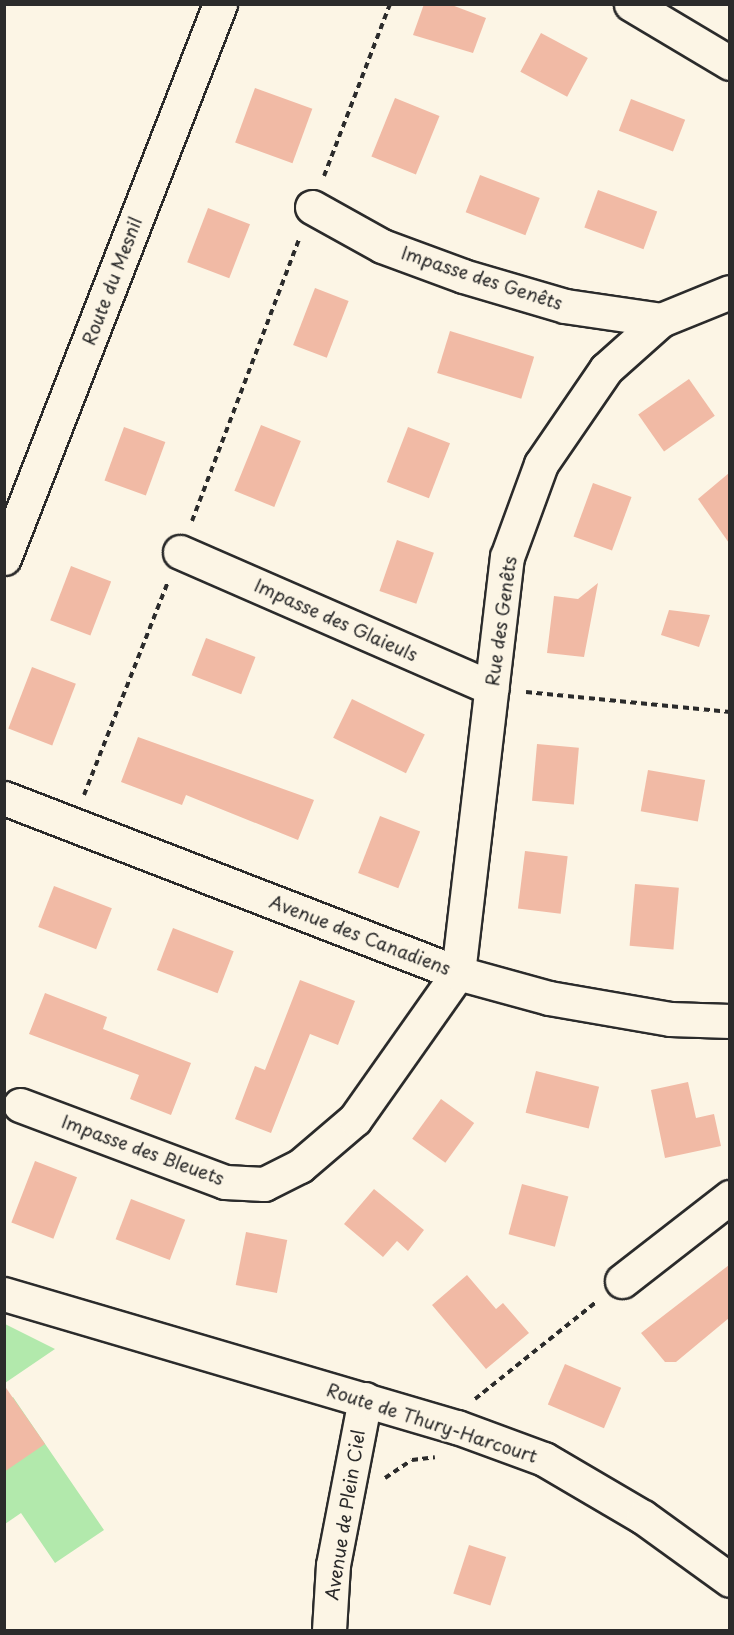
<!DOCTYPE html>
<html>
<head>
<meta charset="utf-8">
<style>
  body { margin:0 }
  #map { position:relative; width:734px; height:1635px; overflow:hidden; background:#fcf5e5; font-family:"Playpen Sans",sans-serif }
  div>[style] { position:absolute }
  [style*='--x'] { left:calc(var(--x)*1px); top:calc(var(--y)*1px); width:calc(var(--w)*1px); rotate:calc(var(--a)*1deg) }
  .green>* { inset:0; background:#b2e9ac }
  .building>* { inset:0; background:#f1baa5; transform-origin:0 0 }
  .path>* { height:4px; margin-top:-2px; transform-origin:0; background:repeating-linear-gradient(90deg,#2b2b2b 0 6px,transparent 0 10.5px) }
  .roads { filter:drop-shadow(2px 0 #2b2b2b) drop-shadow(-2px 0 #2b2b2b) drop-shadow(0 2px #2b2b2b) drop-shadow(0 -2px #2b2b2b) }
  .street>* { height:33px; margin:-16.5px; padding:0 16.5px; transform-origin:16.5px; border-radius:16.5px; background:#fcf5e5 }
  .secondary>* { height:33px; margin:-16.5px; padding:0 16.5px; transform-origin:16.5px; border-radius:16.5px; background:#fcf5e5 }
  span { translate:-50% -50%; white-space:nowrap; text-align:center; line-height:1.15; -webkit-text-stroke:4.5px #fcf5e5; paint-order:stroke }
  .street-label { font-size:18px; color:#2b2b2b }
  .frame { position:absolute; inset:0; border:6px solid #2b2b2b; pointer-events:none }
</style>
</head>
<body>
<div id="map">
  <div class="green">
    <i style="clip-path:polygon(5px 1324px,55px 1349px,5px 1383px,4px 1383px)"></i>
    <i style="clip-path:polygon(13px 1397px,104px 1530px,55px 1563px,21px 1513px,5px 1524px,5px 1402px)"></i>
  </div>
  <div class="building">
    <i style="clip-path:polygon(424px 4px,449px 4px,486px 18px,473px 53px,413px 35px)"></i>
    <i style="left:541px;top:33px;width:53px;height:44px;rotate:28deg"></i>
    <i style="left:255px;top:88px;width:61px;height:58px;rotate:20deg"></i>
    <i style="left:395px;top:98px;width:48px;height:63px;rotate:22deg"></i>
    <i style="left:631px;top:99px;width:58px;height:34px;rotate:21deg"></i>
    <i style="left:480px;top:175px;width:64px;height:40px;rotate:21deg"></i>
    <i style="left:598px;top:190px;width:63px;height:40px;rotate:20deg"></i>
    <i style="left:208px;top:208px;width:45px;height:58px;rotate:21deg"></i>
    <i style="left:315px;top:288px;width:36px;height:61px;rotate:21deg"></i>
    <i style="left:450px;top:331px;width:88px;height:44px;rotate:17deg"></i>
    <i style="left:689px;top:379px;width:45px;height:62px;rotate:55deg"></i>
    <i style="left:261px;top:425px;width:43px;height:71px;rotate:22deg"></i>
    <i style="left:124px;top:427px;width:44px;height:57px;rotate:20deg"></i>
    <i style="left:408px;top:427px;width:45px;height:59px;rotate:21deg"></i>
    <i style="clip-path:polygon(729px 473px,729px 543px,698px 499px)"></i>
    <i style="left:593px;top:483px;width:41px;height:57px;rotate:20deg"></i>
    <i style="left:397px;top:540px;width:39px;height:54px;rotate:19deg"></i>
    <i style="left:71px;top:566px;width:43px;height:58px;rotate:21deg"></i>
    <i style="clip-path:polygon(598px 583px,584px 657px,547px 653px,554px 596px,578px 599px)"></i>
    <i style="clip-path:polygon(669px 610px,710px 615px,699px 647px,661px 635px)"></i>
    <i style="left:206px;top:638px;width:53px;height:40px;rotate:21deg"></i>
    <i style="left:32px;top:667px;width:47px;height:66px;rotate:21deg"></i>
    <i style="left:352px;top:699px;width:81px;height:43px;rotate:26deg"></i>
    <i style="clip-path:polygon(138px 737px,314px 800px,298px 840px,186px 795px,182px 805px,121px 782px)"></i>
    <i style="left:537px;top:744px;width:42px;height:57px;rotate:5deg"></i>
    <i style="left:648px;top:770px;width:58px;height:42px;rotate:10deg"></i>
    <i style="left:380px;top:816px;width:43px;height:61px;rotate:21deg"></i>
    <i style="left:525px;top:851px;width:43px;height:58px;rotate:7deg"></i>
    <i style="left:635px;top:884px;width:44px;height:62px;rotate:5deg"></i>
    <i style="left:54px;top:886px;width:62px;height:44px;rotate:21deg"></i>
    <i style="left:173px;top:928px;width:65px;height:45px;rotate:21deg"></i>
    <i style="clip-path:polygon(300px 980px,355px 1001px,338px 1045px,310px 1034px,271px 1133px,235px 1119px,255px 1066px,265px 1070px)"></i>
    <i style="clip-path:polygon(45px 993px,107px 1017px,103px 1029px,191px 1063px,171px 1115px,130px 1099px,139px 1075px,29px 1034px)"></i>
    <i style="left:536px;top:1071px;width:65px;height:43px;rotate:14deg"></i>
    <i style="clip-path:polygon(688px 1082px,696px 1118px,714px 1114px,721px 1146px,665px 1158px,651px 1090px)"></i>
    <i style="left:441px;top:1099px;width:41px;height:49px;rotate:36deg"></i>
    <i style="left:35px;top:1161px;width:45px;height:66px;rotate:21deg"></i>
    <i style="left:522px;top:1184px;width:48px;height:52px;rotate:15deg"></i>
    <i style="clip-path:polygon(374px 1189px,424px 1230px,408px 1251px,397px 1241px,383px 1257px,344px 1224px)"></i>
    <i style="left:131px;top:1199px;width:58px;height:43px;rotate:21deg"></i>
    <i style="left:246px;top:1232px;width:42px;height:54px;rotate:11deg"></i>
    <i style="clip-path:polygon(729px 1265px,729px 1318px,676px 1362px,665px 1362px,641px 1333px)"></i>
    <i style="clip-path:polygon(467px 1275px,496px 1309px,503px 1303px,529px 1333px,486px 1369px,432px 1305px)"></i>
    <i style="left:565px;top:1364px;width:61px;height:44px;rotate:23deg"></i>
    <i style="clip-path:polygon(4px 1385px,45px 1444px,4px 1472px)"></i>
    <i style="left:469px;top:1545px;width:39px;height:51px;rotate:18deg"></i>
  </div>
  <div class="path">
    <i style="--x:324;--y:176;--w:184;--a:-69"></i>
    <i style="--x:192;--y:521;--w:302;--a:-69.2"></i>
    <i style="--x:526;--y:692;--w:205;--a:5.6"></i>
    <i style="--x:84;--y:795;--w:227;--a:-68.5"></i>
    <i style="--x:475;--y:1399;--w:155;--a:-38.7"></i>
    <i style="--x:385;--y:1478;--w:32;--a:-34"></i>
    <i style="--x:412;--y:1460;--w:23;--a:-7"></i>
  </div>
  <div class="roads">
    <div class="street">
      <i style="--x:631;--y:4;--w:115;--a:30.8"></i>
      <i style="--x:312;--y:207;--w:80;--a:29.1"></i>
      <i style="--x:382;--y:246;--w:86;--a:20.3"></i>
      <i style="--x:463;--y:276;--w:106;--a:16.4"></i>
      <i style="--x:565;--y:306;--w:97;--a:8.3"></i>
      <i style="--x:180;--y:552;--w:340;--a:23.6"></i>
      <i style="--x:20;--y:1105;--w:219;--a:20.6"></i>
      <i style="--x:225;--y:1182;--w:39;--a:3"></i>
      <i style="--x:264;--y:1184;--w:40;--a:-26.6"></i>
      <i style="--x:300;--y:1166;--w:72;--a:-40.5"></i>
      <i style="--x:355;--y:1119;--w:179;--a:-54.8"></i>
      <i style="--x:458;--y:973;--w:419;--a:-83.3"></i>
      <i style="--x:507;--y:557;--w:99;--a:-69.9"></i>
      <i style="--x:541;--y:464;--w:115;--a:-55.6"></i>
      <i style="--x:606;--y:369;--w:74;--a:-41.7"></i>
      <i style="--x:661;--y:320;--w:74;--a:-22.1"></i>
      <i style="--x:622;--y:1281;--w:137;--a:-37.9"></i>
      <i style="--x:329;--y:1630;--w:65;--a:-86.5"></i>
      <i style="--x:333;--y:1565;--w:169;--a:-79.1"></i>
    </div>
    <div class="secondary">
      <i style="--x:4;--y:558;--w:595;--a:-68.7"></i>
      <i style="--x:4;--y:798;--w:487;--a:21.1"></i>
      <i style="--x:458;--y:973;--w:94;--a:15.4"></i>
      <i style="--x:549;--y:998;--w:123;--a:9.8"></i>
      <i style="--x:670;--y:1019;--w:60;--a:1.9"></i>
      <i style="--x:4;--y:1294;--w:472;--a:16.4"></i>
      <i style="--x:457;--y:1427;--w:93;--a:20.2"></i>
      <i style="--x:544;--y:1459;--w:115;--a:30.4"></i>
      <i style="--x:643;--y:1517;--w:107;--a:35.9"></i>
    </div>
  </div>
  <div class="street-label">
    <span style="left:482px;top:278px;rotate:18deg">Impasse des Genêts</span>
    <span style="left:112px;top:281px;rotate:-69deg">Route du Mesnil</span>
    <span style="left:336px;top:620px;rotate:24deg">Impasse des Glaieuls</span>
    <span style="left:501px;top:621px;rotate:-82deg">Rue des Genêts</span>
    <span style="left:360px;top:935px;rotate:21deg">Avenue des Canadiens</span>
    <span style="left:143px;top:1150px;rotate:20deg">Impasse des Bleuets</span>
    <span style="left:432px;top:1423px;rotate:18deg">Route de Thury-Harcourt</span>
    <span style="left:345px;top:1515px;rotate:-81deg">Avenue de Plein Ciel</span>
  </div>
  <div class="frame"></div>
</div>
</body>
</html>
